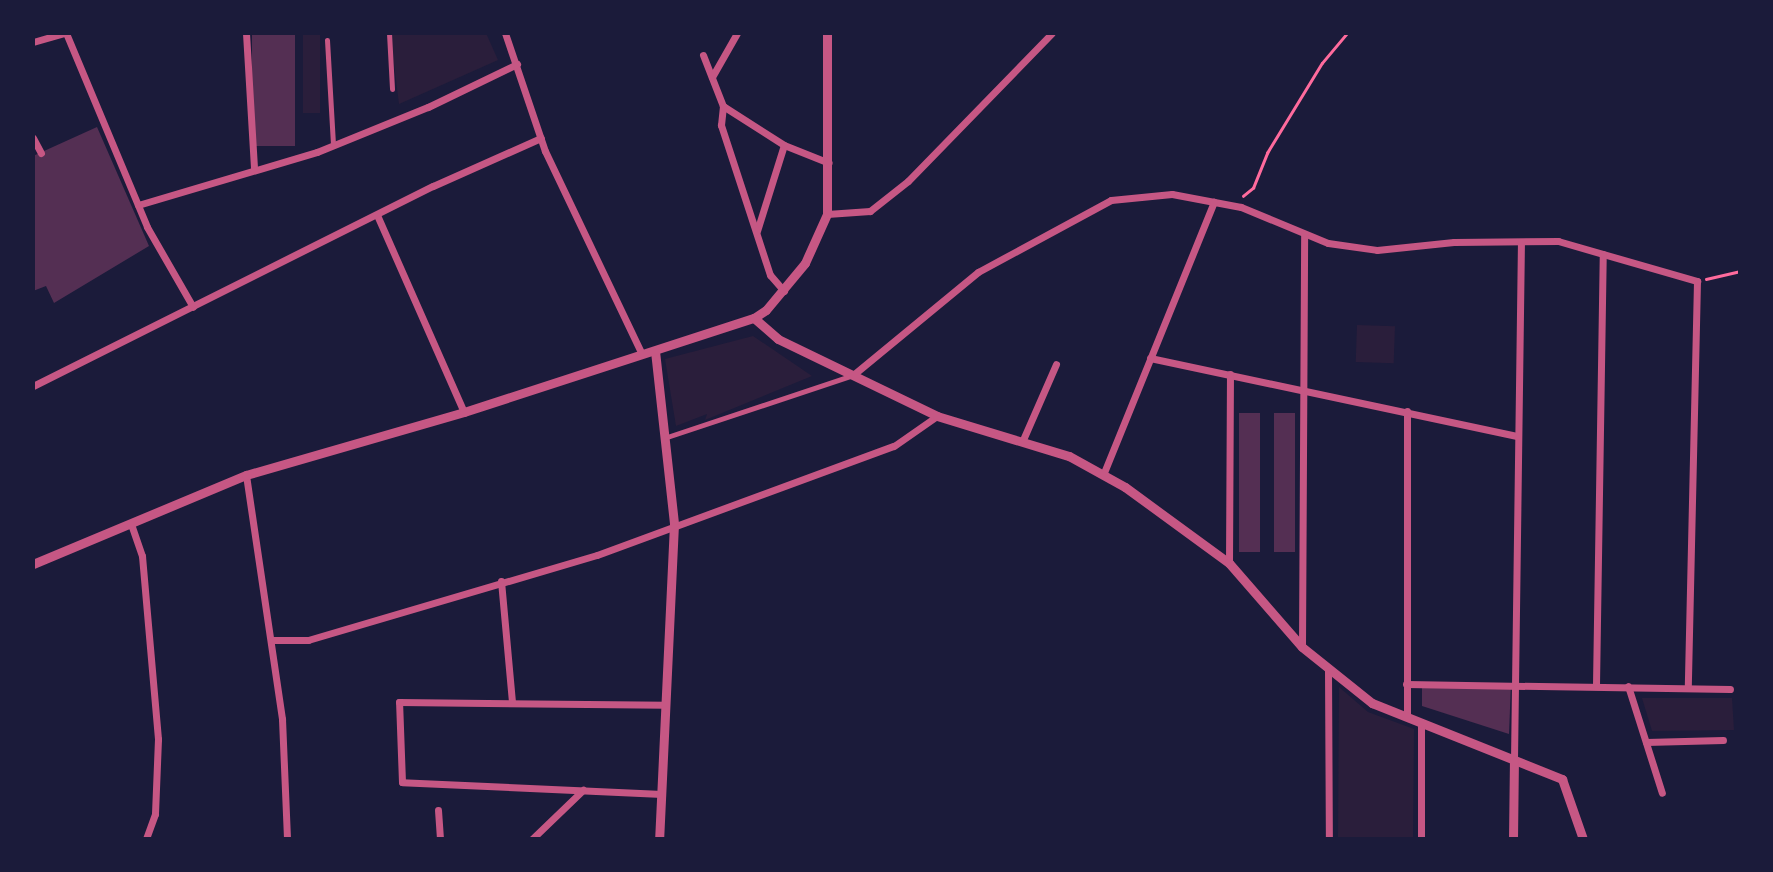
<!DOCTYPE html>
<html>
<head>
<meta charset="utf-8">
<style>
  body { margin:0 }
  #map { position:relative; width:1773px; height:872px; overflow:hidden; background:#1b1b3a; font-family:Bitter,serif }
  div>[style] { position:absolute }
  [style*='--x'] { left:calc(var(--x)*1px); top:calc(var(--y)*1px); width:calc(var(--w)*1px); rotate:calc(var(--a)*1deg) }
  .green>* { inset:0; background:#2a1e3b; transform-origin:0 0 }
  .building>* { inset:0; background:#542f53; transform-origin:0 0 }
  .path>* { height:2.5px; margin:-1.25px; padding:0 1.25px; transform-origin:1.25px; border-radius:1.25px; background:#ff6b9d }
  .pedestrian>* { height:5px; margin:-2.5px; padding:0 2.5px; transform-origin:2.5px; border-radius:2.5px; background:#c65784 }
  .minor>* { height:7px; margin:-3.5px; padding:0 3.5px; transform-origin:3.5px; border-radius:3.5px; background:#c65784 }
  .tertiary>* { height:9px; margin:-4.5px; padding:0 4.5px; transform-origin:4.5px; border-radius:4.5px; background:#c65784 }
  span { translate:-50% -50%; white-space:nowrap; text-align:center; line-height:1.15; -webkit-text-stroke:5px #1b1b3a; paint-order:stroke }
  .frame { position:absolute; inset:0; border:35px solid #1b1b3a; pointer-events:none }
</style>
</head>
<body>
<div id="map">
  <div class="green">
    <i style="left:303px;top:33px;width:17px;height:80px"></i>
    <i style="clip-path:polygon(390px 33px,486px 33px,498px 60px,399px 104px)"></i>
    <i style="left:1357px;top:325px;width:38px;height:37px;rotate:2deg"></i>
    <i style="clip-path:polygon(753px 336px,812px 376px,705px 420px,707px 414px,676px 426px,665px 359px)"></i>
    <i style="clip-path:polygon(1339px 687px,1368px 712px,1414px 729px,1413px 839px,1338px 839px)"></i>
    <i style="clip-path:polygon(1642px 698px,1732px 698px,1734px 730px,1652px 731px)"></i>
  </div>
  <div class="building">
    <i style="left:252px;top:33px;width:43px;height:113px"></i>
    <i style="clip-path:polygon(97px 127px,149px 246px,54px 303px,46px 286px,33px 291px,33px 156px)"></i>
    <i style="left:1239px;top:413px;width:21px;height:139px"></i>
    <i style="left:1274px;top:413px;width:21px;height:139px"></i>
    <i style="clip-path:polygon(1511px 683px,1509px 734px,1422px 706px,1422px 684px)"></i>
  </div>
  <div class="path">
    <i style="--x:1243;--y:196;--w:13;--a:-39"></i>
    <i style="--x:1253;--y:188;--w:38;--a:-68"></i>
    <i style="--x:1267;--y:153;--w:105;--a:-58.6"></i>
    <i style="--x:1322;--y:63;--w:39;--a:-50"></i>
    <i style="--x:1706;--y:279;--w:35;--a:-13"></i>
  </div>
  <div class="pedestrian">
    <i style="--x:389;--y:33;--w:56;--a:86.9"></i>
    <i style="--x:327;--y:40;--w:105;--a:86.7"></i>
    <i style="--x:664;--y:438;--w:199;--a:-18.4"></i>
  </div>
  <div class="minor">
    <i style="--x:66;--y:33;--w:210;--a:67.3"></i>
    <i style="--x:147;--y:227;--w:92;--a:60.1"></i>
    <i style="--x:246;--y:33;--w:136;--a:86.6"></i>
    <i style="--x:505;--y:33;--w:125;--a:71.3"></i>
    <i style="--x:545;--y:151;--w:225;--a:64.5"></i>
    <i style="--x:33;--y:42;--w:32;--a:-16"></i>
    <i style="--x:703;--y:55;--w:55;--a:68.6"></i>
    <i style="--x:712;--y:77;--w:51;--a:-60.4"></i>
    <i style="--x:33;--y:138;--w:17;--a:62"></i>
    <i style="--x:138;--y:205;--w:187;--a:-16.5"></i>
    <i style="--x:317;--y:152;--w:120;--a:-22.1"></i>
    <i style="--x:428;--y:107;--w:99;--a:-25.8"></i>
    <i style="--x:827;--y:214;--w:43;--a:-4"></i>
    <i style="--x:870;--y:211;--w:48;--a:-38.3"></i>
    <i style="--x:908;--y:181;--w:206;--a:-45.8"></i>
    <i style="--x:377;--y:215;--w:215;--a:66.2"></i>
    <i style="--x:757;--y:231;--w:90;--a:-72.6"></i>
    <i style="--x:784;--y:291;--w:21;--a:-131"></i>
    <i style="--x:770;--y:275;--w:158;--a:-108.1"></i>
    <i style="--x:721;--y:125;--w:19;--a:-84"></i>
    <i style="--x:723;--y:106;--w:72;--a:32.6"></i>
    <i style="--x:784;--y:145;--w:48;--a:21.8"></i>
    <i style="--x:1150;--y:358;--w:375;--a:12"></i>
    <i style="--x:853;--y:375;--w:162;--a:-39.5"></i>
    <i style="--x:978;--y:272;--w:151;--a:-28.4"></i>
    <i style="--x:1111;--y:200;--w:61;--a:-5.6"></i>
    <i style="--x:1172;--y:194;--w:70;--a:10.7"></i>
    <i style="--x:1241;--y:207;--w:94;--a:22.5"></i>
    <i style="--x:1328;--y:243;--w:49;--a:8.1"></i>
    <i style="--x:1377;--y:250;--w:77;--a:-5.9"></i>
    <i style="--x:1454;--y:242;--w:104;--a:-0.6"></i>
    <i style="--x:1558;--y:241;--w:145;--a:16.1"></i>
    <i style="--x:1697;--y:281;--w:406;--a:91.3"></i>
    <i style="--x:33;--y:386;--w:447;--a:-26.6"></i>
    <i style="--x:433;--y:186;--w:118;--a:-24"></i>
    <i style="--x:1407;--y:411;--w:306;--a:90"></i>
    <i style="--x:1022;--y:442;--w:85;--a:-66.4"></i>
    <i style="--x:246;--y:475;--w:247;--a:81.6"></i>
    <i style="--x:282;--y:719;--w:120;--a:87.6"></i>
    <i style="--x:1103;--y:475;--w:295;--a:-67.9"></i>
    <i style="--x:131;--y:524;--w:34;--a:71"></i>
    <i style="--x:142;--y:556;--w:184;--a:85"></i>
    <i style="--x:158;--y:739;--w:75;--a:92.3"></i>
    <i style="--x:155;--y:814;--w:27;--a:110"></i>
    <i style="--x:1229;--y:563;--w:189;--a:-89.7"></i>
    <i style="--x:501;--y:581;--w:122;--a:84.8"></i>
    <i style="--x:272;--y:640;--w:36;--a:0"></i>
    <i style="--x:308;--y:640;--w:301;--a:-16.4"></i>
    <i style="--x:597;--y:555;--w:316;--a:-20.2"></i>
    <i style="--x:894;--y:446;--w:52;--a:-34.9"></i>
    <i style="--x:1302;--y:647;--w:413;--a:-89.7"></i>
    <i style="--x:1328;--y:670;--w:169;--a:89.7"></i>
    <i style="--x:1406;--y:684;--w:324;--a:0.9"></i>
    <i style="--x:1596;--y:685;--w:431;--a:-89.1"></i>
    <i style="--x:1628;--y:686;--w:112;--a:72.4"></i>
    <i style="--x:1646;--y:742;--w:77;--a:-1.5"></i>
    <i style="--x:1514;--y:760;--w:518;--a:-89.23"></i>
    <i style="--x:662;--y:794;--w:260;--a:-177.4"></i>
    <i style="--x:402;--y:782;--w:80;--a:-92.1"></i>
    <i style="--x:399;--y:702;--w:267;--a:0.6"></i>
    <i style="--x:438;--y:810;--w:29;--a:86"></i>
    <i style="--x:532;--y:839;--w:71;--a:-43.9"></i>
    <i style="--x:1421;--y:839;--w:117;--a:-90"></i>
  </div>
  <div class="tertiary">
    <i style="--x:754;--y:318;--w:32;--a:41"></i>
    <i style="--x:778;--y:339;--w:177;--a:25.8"></i>
    <i style="--x:937;--y:416;--w:138;--a:16.9"></i>
    <i style="--x:1069;--y:456;--w:64;--a:29"></i>
    <i style="--x:1125;--y:487;--w:129;--a:36.2"></i>
    <i style="--x:1229;--y:563;--w:111;--a:49"></i>
    <i style="--x:1302;--y:647;--w:90;--a:38.7"></i>
    <i style="--x:1372;--y:703;--w:205;--a:21.8"></i>
    <i style="--x:1562;--y:779;--w:64;--a:70.7"></i>
    <i style="--x:655;--y:351;--w:174;--a:83.7"></i>
    <i style="--x:674;--y:524;--w:315;--a:92.7"></i>
    <i style="--x:33;--y:564;--w:231;--a:-22.7"></i>
    <i style="--x:246;--y:475;--w:227;--a:-16.1"></i>
    <i style="--x:464;--y:412;--w:305;--a:-18"></i>
    <i style="--x:754;--y:318;--w:14;--a:-34"></i>
    <i style="--x:766;--y:310;--w:61;--a:-50.3"></i>
    <i style="--x:805;--y:263;--w:54;--a:-65.8"></i>
    <i style="--x:827;--y:214;--w:181;--a:-90"></i>
    <i style="--x:1513;--y:839;--w:79;--a:-89.3"></i>
  </div>
  <div class="frame"></div>
</div>
</body>
</html>
